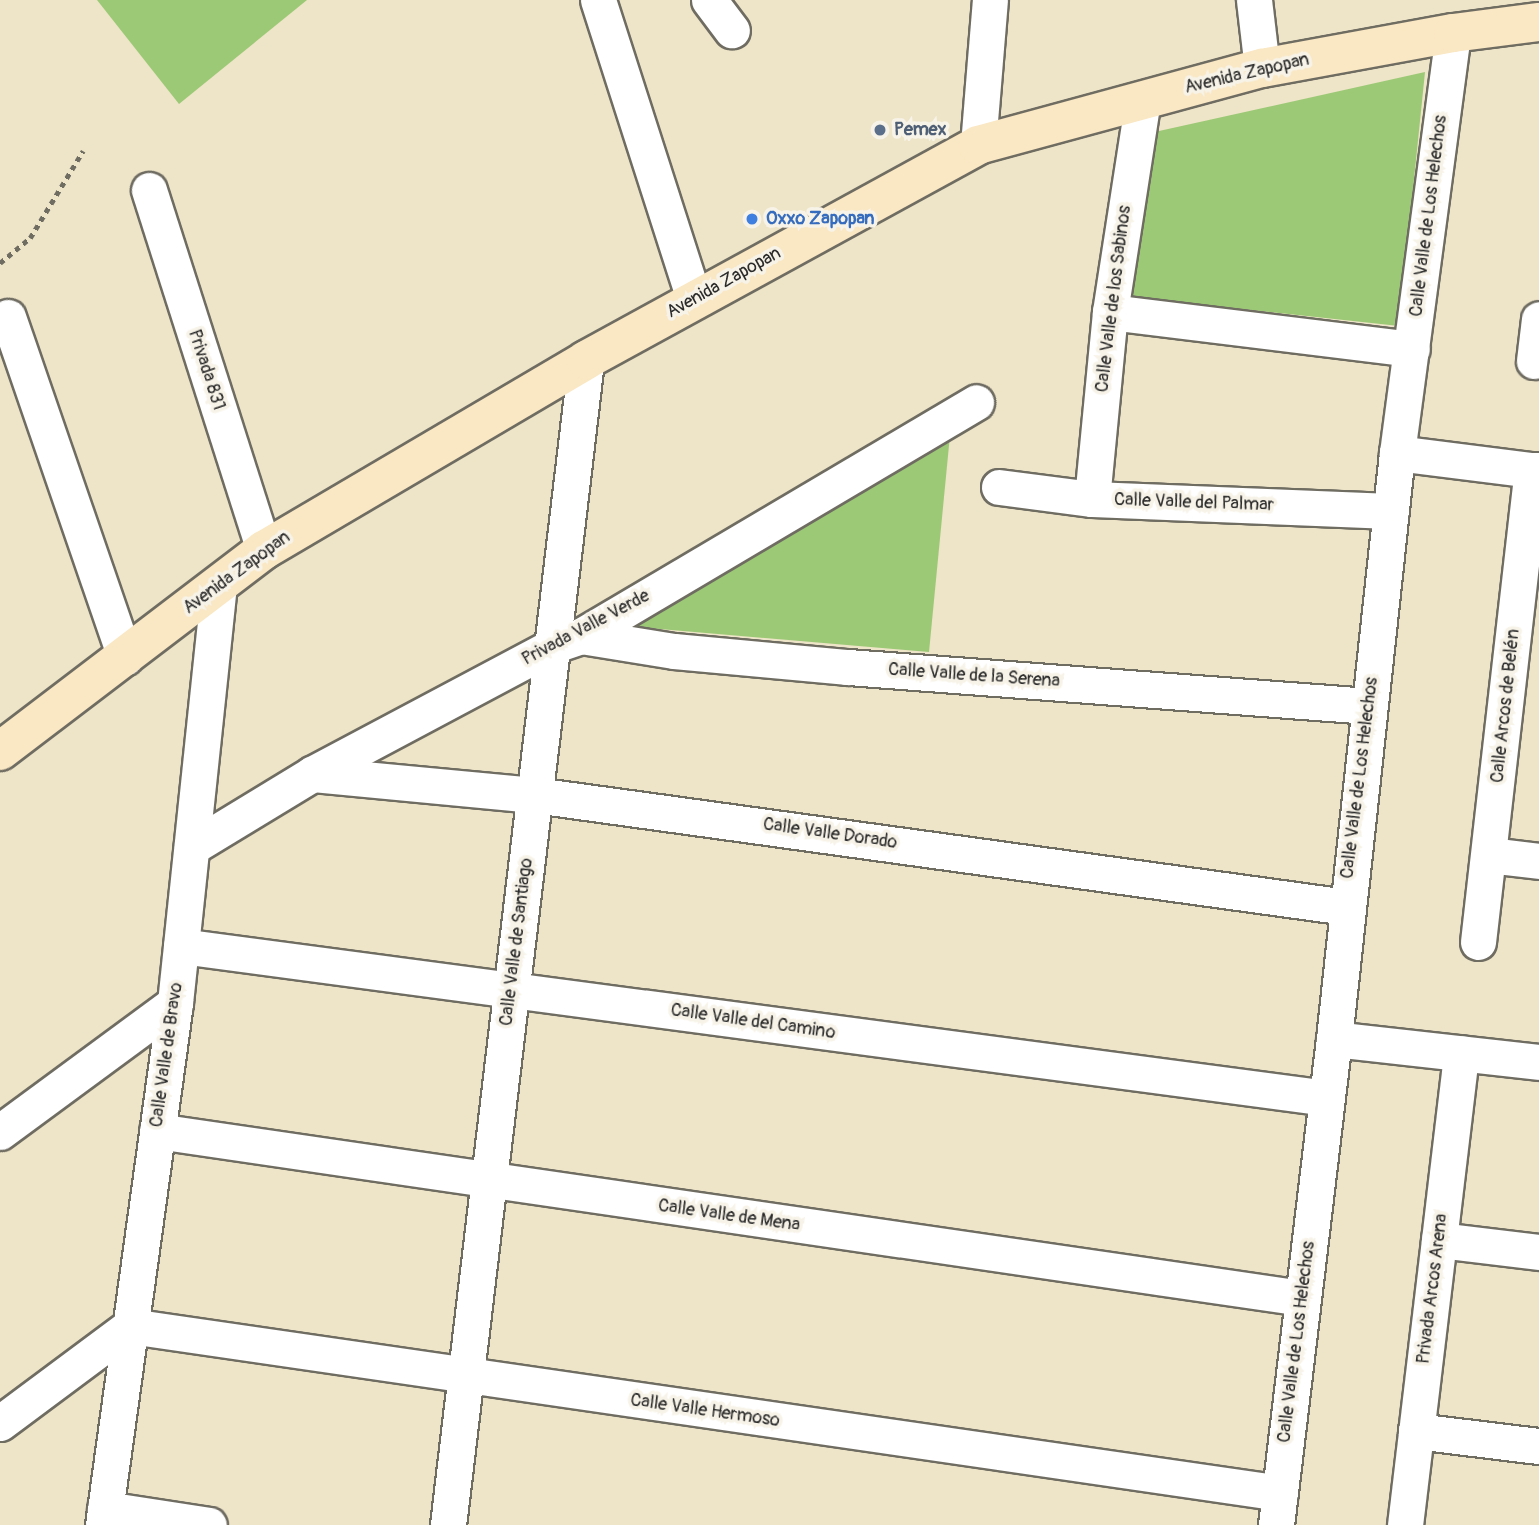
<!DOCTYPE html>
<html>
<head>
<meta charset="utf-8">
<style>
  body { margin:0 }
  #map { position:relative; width:1539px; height:1525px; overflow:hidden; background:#eee4c8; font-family:Pangolin,sans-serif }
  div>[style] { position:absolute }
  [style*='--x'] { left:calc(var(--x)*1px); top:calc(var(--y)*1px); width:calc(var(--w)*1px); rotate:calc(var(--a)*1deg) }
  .green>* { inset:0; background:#9cc976 }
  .path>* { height:4.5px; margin-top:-2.25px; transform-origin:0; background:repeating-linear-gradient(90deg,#6f6c62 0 5px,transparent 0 10px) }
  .roads { filter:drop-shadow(2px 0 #6f6c62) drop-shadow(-2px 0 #6f6c62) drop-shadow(0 2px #6f6c62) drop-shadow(0 -2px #6f6c62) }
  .minor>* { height:35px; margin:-17.5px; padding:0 17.5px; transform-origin:17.5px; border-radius:17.5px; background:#fff }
  .secondary>* { height:38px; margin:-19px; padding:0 19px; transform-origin:19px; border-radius:19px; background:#fae7c3 }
  .dots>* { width:19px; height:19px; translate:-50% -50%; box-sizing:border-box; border:4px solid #f7f3e8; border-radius:50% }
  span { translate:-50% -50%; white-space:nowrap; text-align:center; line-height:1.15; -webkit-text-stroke:7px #f7f3e8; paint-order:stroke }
  .street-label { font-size:18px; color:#2b2b2b }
  .service-label { font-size:18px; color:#4e5e75; font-weight:700 }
  .left { translate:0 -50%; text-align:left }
  .shop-label { font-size:18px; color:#366cbe; font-weight:700 }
</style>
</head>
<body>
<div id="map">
  <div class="green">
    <i style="clip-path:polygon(97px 0,307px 0,179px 104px)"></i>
    <i style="clip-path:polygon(1425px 72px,1399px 326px,1132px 297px,1150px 133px)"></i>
    <i style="clip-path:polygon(950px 435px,929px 652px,625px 626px)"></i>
  </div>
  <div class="path">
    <i style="--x:0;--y:263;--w:39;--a:-40"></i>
    <i style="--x:30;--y:238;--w:102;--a:-58.7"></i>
  </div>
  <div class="roads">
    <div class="minor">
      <i style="--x:598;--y:0;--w:314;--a:72.2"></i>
      <i style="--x:709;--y:0;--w:38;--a:53"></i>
      <i style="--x:1254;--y:0;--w:68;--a:83.3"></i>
      <i style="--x:978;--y:145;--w:145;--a:-85.3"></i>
      <i style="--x:149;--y:190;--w:378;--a:72.3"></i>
      <i style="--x:1110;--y:312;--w:304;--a:7"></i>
      <i style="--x:8;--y:317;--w:360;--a:71"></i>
      <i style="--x:1534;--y:361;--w:42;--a:-83.2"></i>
      <i style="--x:1397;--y:453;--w:136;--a:7.2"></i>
      <i style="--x:999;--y:487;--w:94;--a:7.4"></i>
      <i style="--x:1092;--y:499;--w:299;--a:2.3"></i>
      <i style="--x:1092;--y:499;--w:188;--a:-84.5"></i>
      <i style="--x:1110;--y:312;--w:215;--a:-81.2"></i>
      <i style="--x:581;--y:636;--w:94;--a:9.2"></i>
      <i style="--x:674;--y:651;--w:175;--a:5.3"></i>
      <i style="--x:848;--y:667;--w:522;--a:4.28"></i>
      <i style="--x:312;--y:774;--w:224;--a:5.4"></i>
      <i style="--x:535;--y:795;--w:819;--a:7.86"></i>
      <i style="--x:192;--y:847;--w:140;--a:-31.3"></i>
      <i style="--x:312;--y:774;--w:275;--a:-28"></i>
      <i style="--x:555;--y:645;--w:28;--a:-19"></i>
      <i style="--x:581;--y:636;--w:459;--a:-30.6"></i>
      <i style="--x:1489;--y:855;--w:50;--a:6.8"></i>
      <i style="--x:1478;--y:942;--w:475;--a:-83.5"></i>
      <i style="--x:1532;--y:470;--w:7;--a:0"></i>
      <i style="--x:181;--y:946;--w:1155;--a:7.56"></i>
      <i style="--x:1334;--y:1039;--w:206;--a:6.4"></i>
      <i style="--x:157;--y:1131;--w:1157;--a:8.3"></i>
      <i style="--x:0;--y:1132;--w:217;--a:-36.4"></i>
      <i style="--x:1439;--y:1240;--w:101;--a:6.8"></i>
      <i style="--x:0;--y:1423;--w:162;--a:-36.7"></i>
      <i style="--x:130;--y:1326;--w:1162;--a:8.26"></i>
      <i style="--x:1416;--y:1431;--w:124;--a:7"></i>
      <i style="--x:105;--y:1509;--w:105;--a:8.7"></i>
      <i style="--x:103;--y:1525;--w:527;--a:-82.15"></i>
      <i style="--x:175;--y:1003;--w:421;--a:-84"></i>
      <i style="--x:448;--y:1525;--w:1173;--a:-83.24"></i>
      <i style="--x:1276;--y:1525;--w:489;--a:-83.2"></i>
      <i style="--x:1334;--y:1039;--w:589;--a:-83.86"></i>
      <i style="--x:1397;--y:453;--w:424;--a:-82.4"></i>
      <i style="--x:1405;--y:1525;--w:475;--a:-83.2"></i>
    </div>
    <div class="secondary">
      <i style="--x:0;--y:751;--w:332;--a:-37.3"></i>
      <i style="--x:264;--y:550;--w:374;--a:-30.5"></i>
      <i style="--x:586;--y:360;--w:447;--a:-28.7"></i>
      <i style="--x:978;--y:145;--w:294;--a:-15.2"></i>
      <i style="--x:1262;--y:68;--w:194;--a:-10.4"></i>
      <i style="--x:1453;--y:33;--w:87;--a:-7.3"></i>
    </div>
  </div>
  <div class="dots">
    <i style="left:880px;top:130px;background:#5c6f8a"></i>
    <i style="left:752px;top:219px;background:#3f7fe0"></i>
  </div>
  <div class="street-label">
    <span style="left:1247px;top:74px;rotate:-13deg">Avenida Zapopan</span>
    <span style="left:1429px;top:216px;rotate:-83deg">Calle Valle de Los Helechos</span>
    <span style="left:724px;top:283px;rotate:-29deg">Avenida Zapopan</span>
    <span style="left:1114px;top:299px;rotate:-83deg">Calle Valle de los Sabinos</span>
    <span style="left:206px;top:370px;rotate:72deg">Privada 831</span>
    <span style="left:1194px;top:503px;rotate:2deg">Calle Valle del Palmar</span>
    <span style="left:237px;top:573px;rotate:-36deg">Avenida Zapopan</span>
    <span style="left:586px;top:628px;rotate:-28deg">Privada Valle Verde</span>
    <span style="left:974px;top:676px;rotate:4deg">Calle Valle de la Serena</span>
    <span style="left:1506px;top:706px;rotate:-84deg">Calle Arcos de Belén</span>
    <span style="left:1360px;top:778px;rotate:-83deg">Calle Valle de Los Helechos</span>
    <span style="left:830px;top:834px;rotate:8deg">Calle Valle Dorado</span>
    <span style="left:517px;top:942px;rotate:-83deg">Calle Valle de Santiago</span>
    <span style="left:753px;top:1022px;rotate:8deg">Calle Valle del Camino</span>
    <span style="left:167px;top:1055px;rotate:-82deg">Calle Valle de Bravo</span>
    <span style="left:729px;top:1216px;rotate:8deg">Calle Valle de Mena</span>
    <span style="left:1433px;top:1289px;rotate:-83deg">Privada Arcos Arena</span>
    <span style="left:1297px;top:1342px;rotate:-83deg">Calle Valle de Los Helechos</span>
    <span style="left:705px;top:1411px;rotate:8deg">Calle Valle Hermoso</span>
  </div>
  <div class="service-label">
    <span class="left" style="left:894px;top:130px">Pemex</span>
  </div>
  <div class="shop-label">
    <span class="left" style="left:766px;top:219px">Oxxo Zapopan</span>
  </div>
</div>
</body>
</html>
